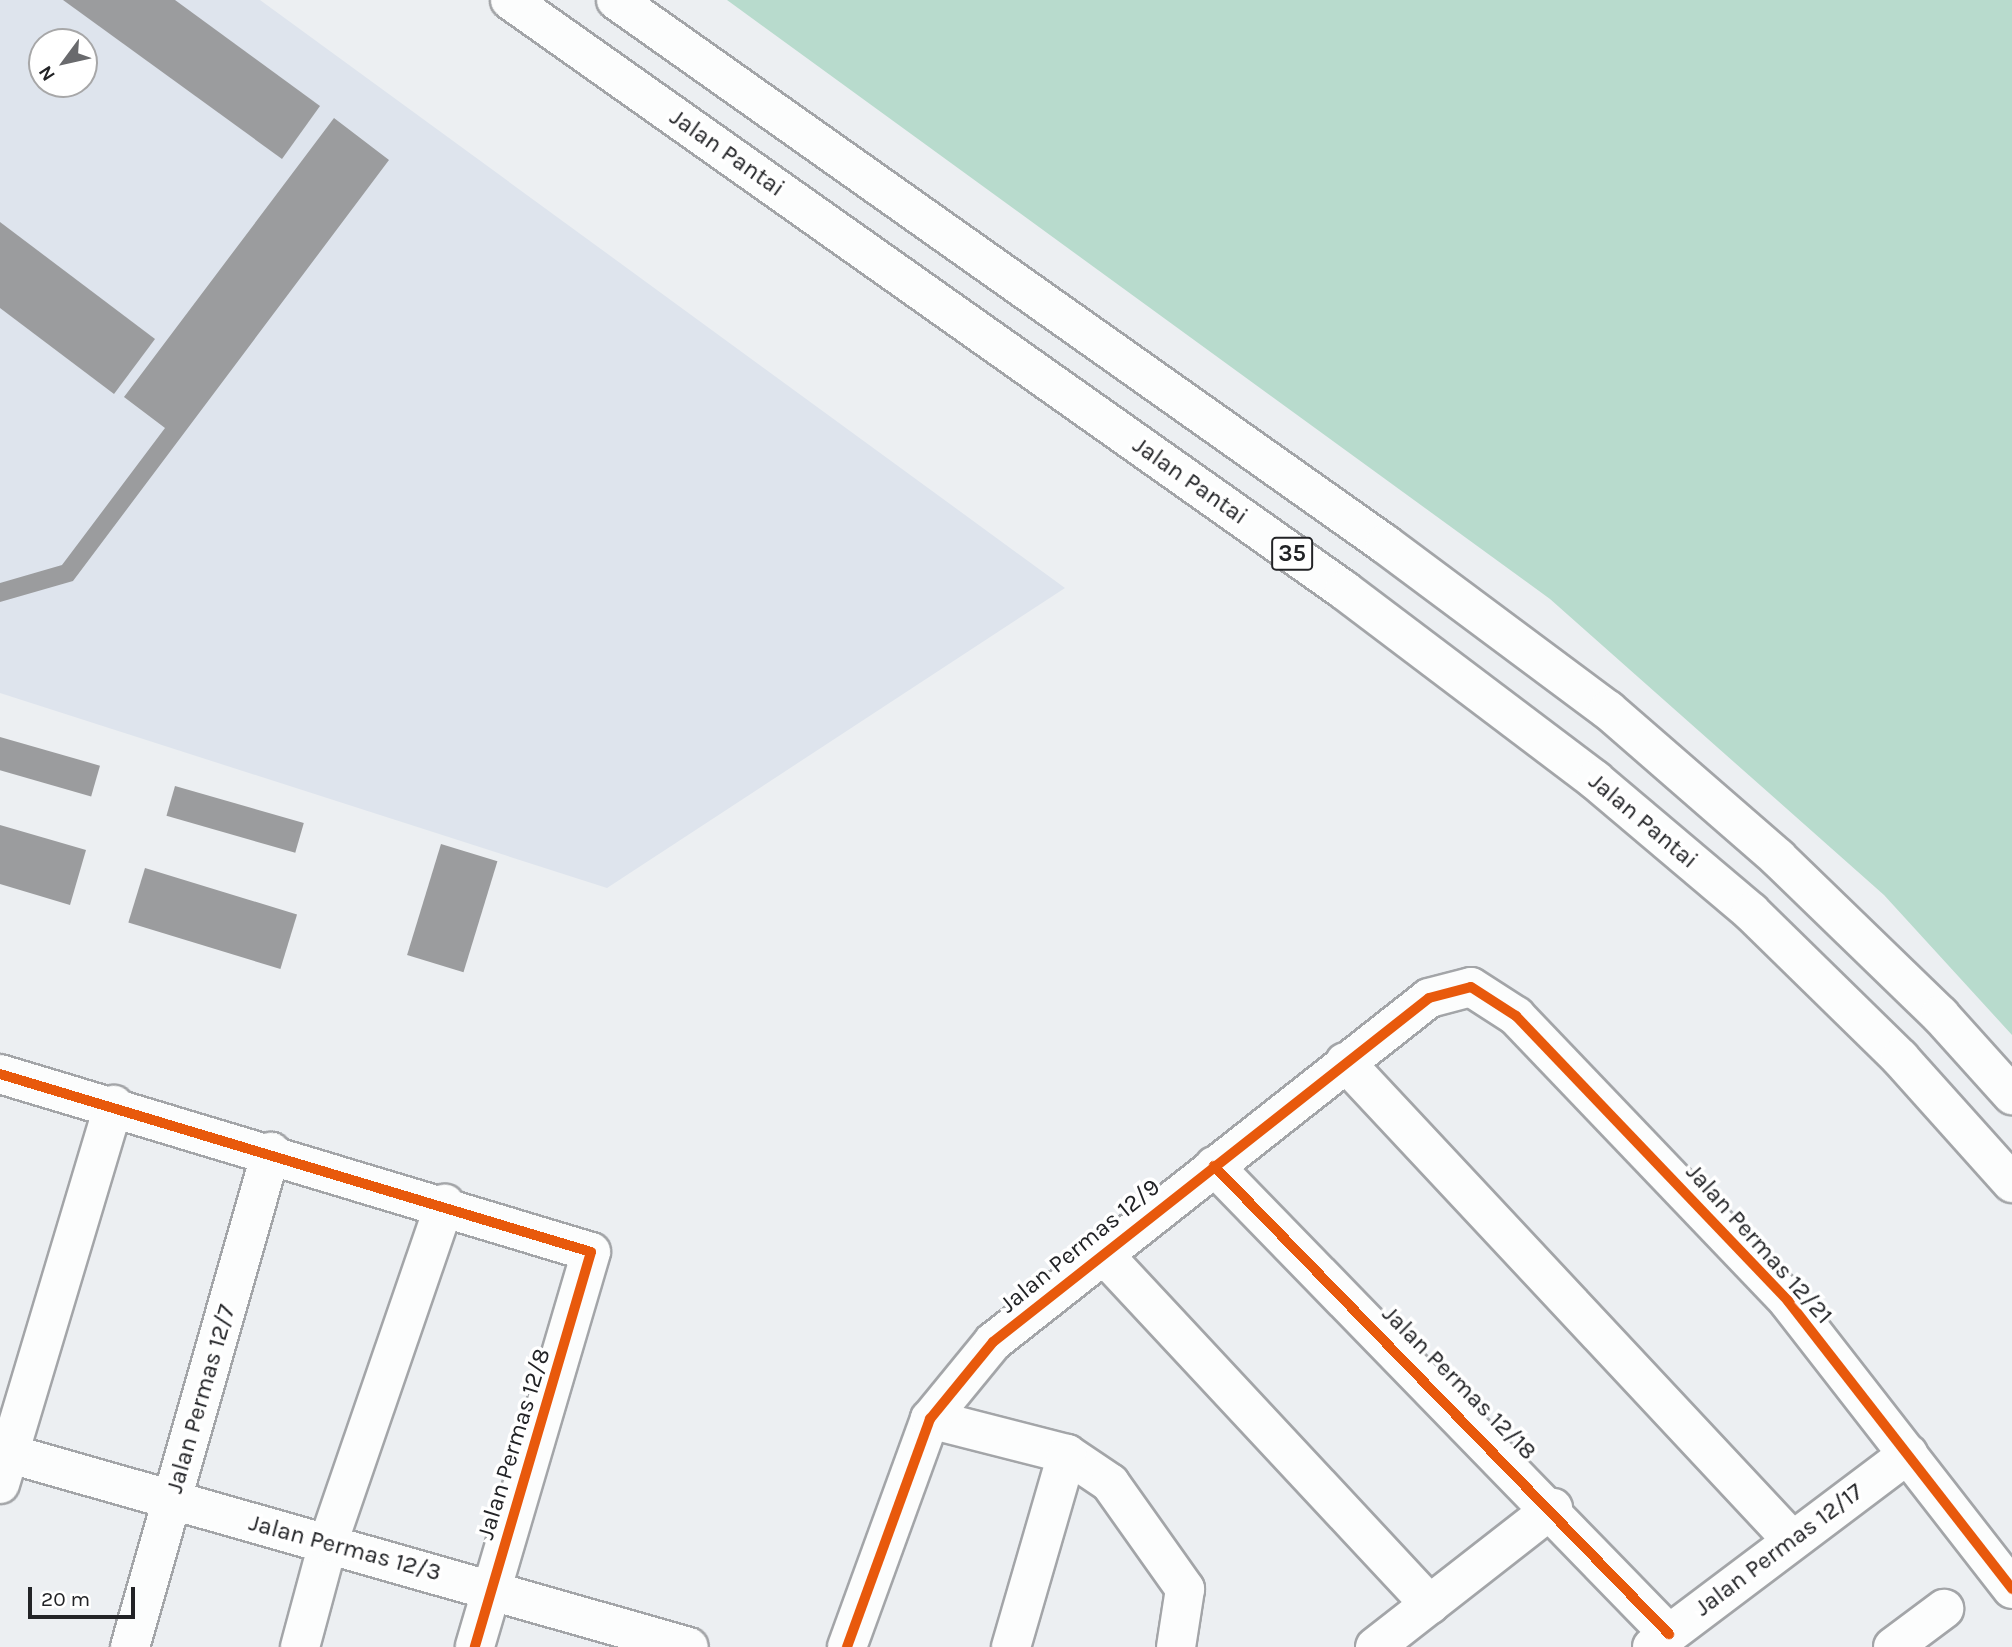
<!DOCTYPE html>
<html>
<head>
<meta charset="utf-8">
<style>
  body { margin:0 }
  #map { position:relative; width:2012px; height:1647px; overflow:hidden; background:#eceff2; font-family:Karla,sans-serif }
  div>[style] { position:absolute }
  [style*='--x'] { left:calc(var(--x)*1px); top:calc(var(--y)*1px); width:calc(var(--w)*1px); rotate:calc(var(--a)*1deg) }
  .built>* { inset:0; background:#dee4ed }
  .green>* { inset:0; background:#b8dbcd }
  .building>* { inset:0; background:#9b9c9e; transform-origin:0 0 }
  .roads { filter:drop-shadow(2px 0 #a3a5a8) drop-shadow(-2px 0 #a3a5a8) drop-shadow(0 2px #a3a5a8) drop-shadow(0 -2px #a3a5a8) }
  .minor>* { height:38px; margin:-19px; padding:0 19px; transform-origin:19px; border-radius:19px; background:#fcfdfd }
  .highway>* { height:38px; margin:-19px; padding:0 19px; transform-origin:19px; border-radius:19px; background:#fcfdfd }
  .cycleway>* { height:10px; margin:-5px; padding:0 5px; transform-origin:5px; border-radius:5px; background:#e8590c }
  span { translate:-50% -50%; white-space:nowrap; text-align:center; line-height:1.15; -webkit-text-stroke:7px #fff; paint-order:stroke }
  .shield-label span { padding:2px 5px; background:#fff; border:2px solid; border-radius:5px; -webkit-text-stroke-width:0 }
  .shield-label { font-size:23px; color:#222326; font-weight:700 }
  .street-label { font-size:24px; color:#222326 }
  .north { position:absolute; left:28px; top:28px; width:70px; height:70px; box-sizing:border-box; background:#fff; border:2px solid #a7a7a8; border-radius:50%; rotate:237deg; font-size:19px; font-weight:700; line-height:28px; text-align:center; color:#222326 }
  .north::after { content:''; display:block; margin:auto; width:24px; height:32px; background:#696a6d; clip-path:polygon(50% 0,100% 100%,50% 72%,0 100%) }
  .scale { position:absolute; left:28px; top:1587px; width:107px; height:32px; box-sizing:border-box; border:4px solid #222326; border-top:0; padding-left:9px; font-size:21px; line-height:24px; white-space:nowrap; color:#222326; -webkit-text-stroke:5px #fff; paint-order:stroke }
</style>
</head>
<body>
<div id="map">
  <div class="built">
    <i style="clip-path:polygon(evenodd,0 0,260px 0,1065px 588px,607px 888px,0 693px,0 0,42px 42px,84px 42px,84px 84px,42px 84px,42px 42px)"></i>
  </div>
  <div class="green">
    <i style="clip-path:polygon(727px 0,2012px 0,2012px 1035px,1884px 895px,1550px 599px)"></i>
  </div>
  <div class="building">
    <i style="clip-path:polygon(63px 0,175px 0,320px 106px,282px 159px)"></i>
    <i style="clip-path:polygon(334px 118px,389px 160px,73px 581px,0 602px,0 583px,62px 565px,165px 428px,124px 397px)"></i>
    <i style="clip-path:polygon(0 222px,155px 339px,114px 394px,0 308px)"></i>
    <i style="left:0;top:737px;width:104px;height:32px;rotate:16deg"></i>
    <i style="left:175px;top:786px;width:134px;height:31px;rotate:16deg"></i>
    <i style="clip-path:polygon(0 825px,86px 850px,70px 905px,0 884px)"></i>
    <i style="left:441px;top:844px;width:59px;height:116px;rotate:17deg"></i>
    <i style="left:145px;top:868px;width:159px;height:57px;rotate:17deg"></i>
  </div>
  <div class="roads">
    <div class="minor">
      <i style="--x:1345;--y:1062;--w:652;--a:46.93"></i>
      <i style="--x:0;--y:1074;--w:617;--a:16.76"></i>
      <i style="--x:591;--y:1252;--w:412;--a:106.4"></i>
      <i style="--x:1214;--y:1166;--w:653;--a:45.81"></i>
      <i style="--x:1104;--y:1255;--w:478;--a:47"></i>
      <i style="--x:930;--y:1419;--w:141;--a:14.3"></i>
      <i style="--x:1067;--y:1454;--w:52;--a:34"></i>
      <i style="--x:1110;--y:1483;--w:130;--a:54.7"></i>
      <i style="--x:1185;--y:1589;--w:59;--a:98.8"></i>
      <i style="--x:0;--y:1451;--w:716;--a:15.88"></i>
      <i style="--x:0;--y:1484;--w:396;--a:-73.3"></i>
      <i style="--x:130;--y:1647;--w:515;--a:-74.1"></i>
      <i style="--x:300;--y:1647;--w:108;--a:-74.9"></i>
      <i style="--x:328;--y:1543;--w:359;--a:-71"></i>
      <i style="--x:847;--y:1647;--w:243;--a:-70"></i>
      <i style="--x:930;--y:1419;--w:99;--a:-50.7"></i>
      <i style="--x:993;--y:1342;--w:555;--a:-38.27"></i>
      <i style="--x:1429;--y:998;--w:43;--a:-14.7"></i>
      <i style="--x:1471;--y:987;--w:54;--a:32.8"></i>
      <i style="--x:1516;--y:1016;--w:394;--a:46.3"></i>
      <i style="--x:1788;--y:1301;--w:365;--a:52.1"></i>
      <i style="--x:1011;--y:1647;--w:201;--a:-73.8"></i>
      <i style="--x:1375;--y:1647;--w:226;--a:-38"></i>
      <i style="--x:1652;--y:1647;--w:321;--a:-37"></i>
      <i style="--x:1893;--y:1647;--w:64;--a:-36.7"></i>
    </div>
    <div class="highway">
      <i style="--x:510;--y:0;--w:1022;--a:35.28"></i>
      <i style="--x:1344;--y:590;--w:315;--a:37.1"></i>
      <i style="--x:1595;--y:780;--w:204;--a:40.2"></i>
      <i style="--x:1751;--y:912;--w:209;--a:44.4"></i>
      <i style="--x:1900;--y:1058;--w:168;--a:48.1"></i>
      <i style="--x:616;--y:0;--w:942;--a:35.28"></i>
      <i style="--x:1385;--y:544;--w:278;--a:36.7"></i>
      <i style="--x:1608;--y:710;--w:225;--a:41"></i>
      <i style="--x:1778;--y:858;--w:226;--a:44.1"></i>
      <i style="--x:1940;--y:1015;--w:108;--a:48"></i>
    </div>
  </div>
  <div class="cycleway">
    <i style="--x:0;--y:1074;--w:617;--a:16.76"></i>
    <i style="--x:591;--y:1252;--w:412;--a:106.4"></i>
    <i style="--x:1214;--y:1166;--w:653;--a:45.81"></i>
    <i style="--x:847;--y:1647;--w:243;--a:-70"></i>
    <i style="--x:930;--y:1419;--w:99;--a:-50.7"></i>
    <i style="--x:993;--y:1342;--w:555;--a:-38.27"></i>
    <i style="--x:1429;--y:998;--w:43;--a:-14.7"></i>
    <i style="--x:1471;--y:987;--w:54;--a:32.8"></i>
    <i style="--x:1516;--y:1016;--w:394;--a:46.3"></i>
    <i style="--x:1788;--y:1301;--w:365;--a:52.1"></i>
  </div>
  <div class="shield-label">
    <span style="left:1292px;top:554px">35</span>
  </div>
  <div class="street-label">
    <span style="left:727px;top:153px;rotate:35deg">Jalan Pantai</span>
    <span style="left:1190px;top:481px;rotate:35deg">Jalan Pantai</span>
    <span style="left:1643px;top:821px;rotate:40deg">Jalan Pantai</span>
    <span style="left:1759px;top:1244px;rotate:48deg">Jalan Permas 12/21</span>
    <span style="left:1080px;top:1246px;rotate:-39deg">Jalan Permas 12/9</span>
    <span style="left:1459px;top:1383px;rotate:45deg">Jalan Permas 12/18</span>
    <span style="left:201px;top:1399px;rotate:-74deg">Jalan Permas 12/7</span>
    <span style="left:514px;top:1444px;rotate:-73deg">Jalan Permas 12/8</span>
    <span style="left:345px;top:1548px;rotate:15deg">Jalan Permas 12/3</span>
    <span style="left:1779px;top:1550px;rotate:-37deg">Jalan Permas 12/17</span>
  </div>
  <div class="north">N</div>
  <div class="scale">20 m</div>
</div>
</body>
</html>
